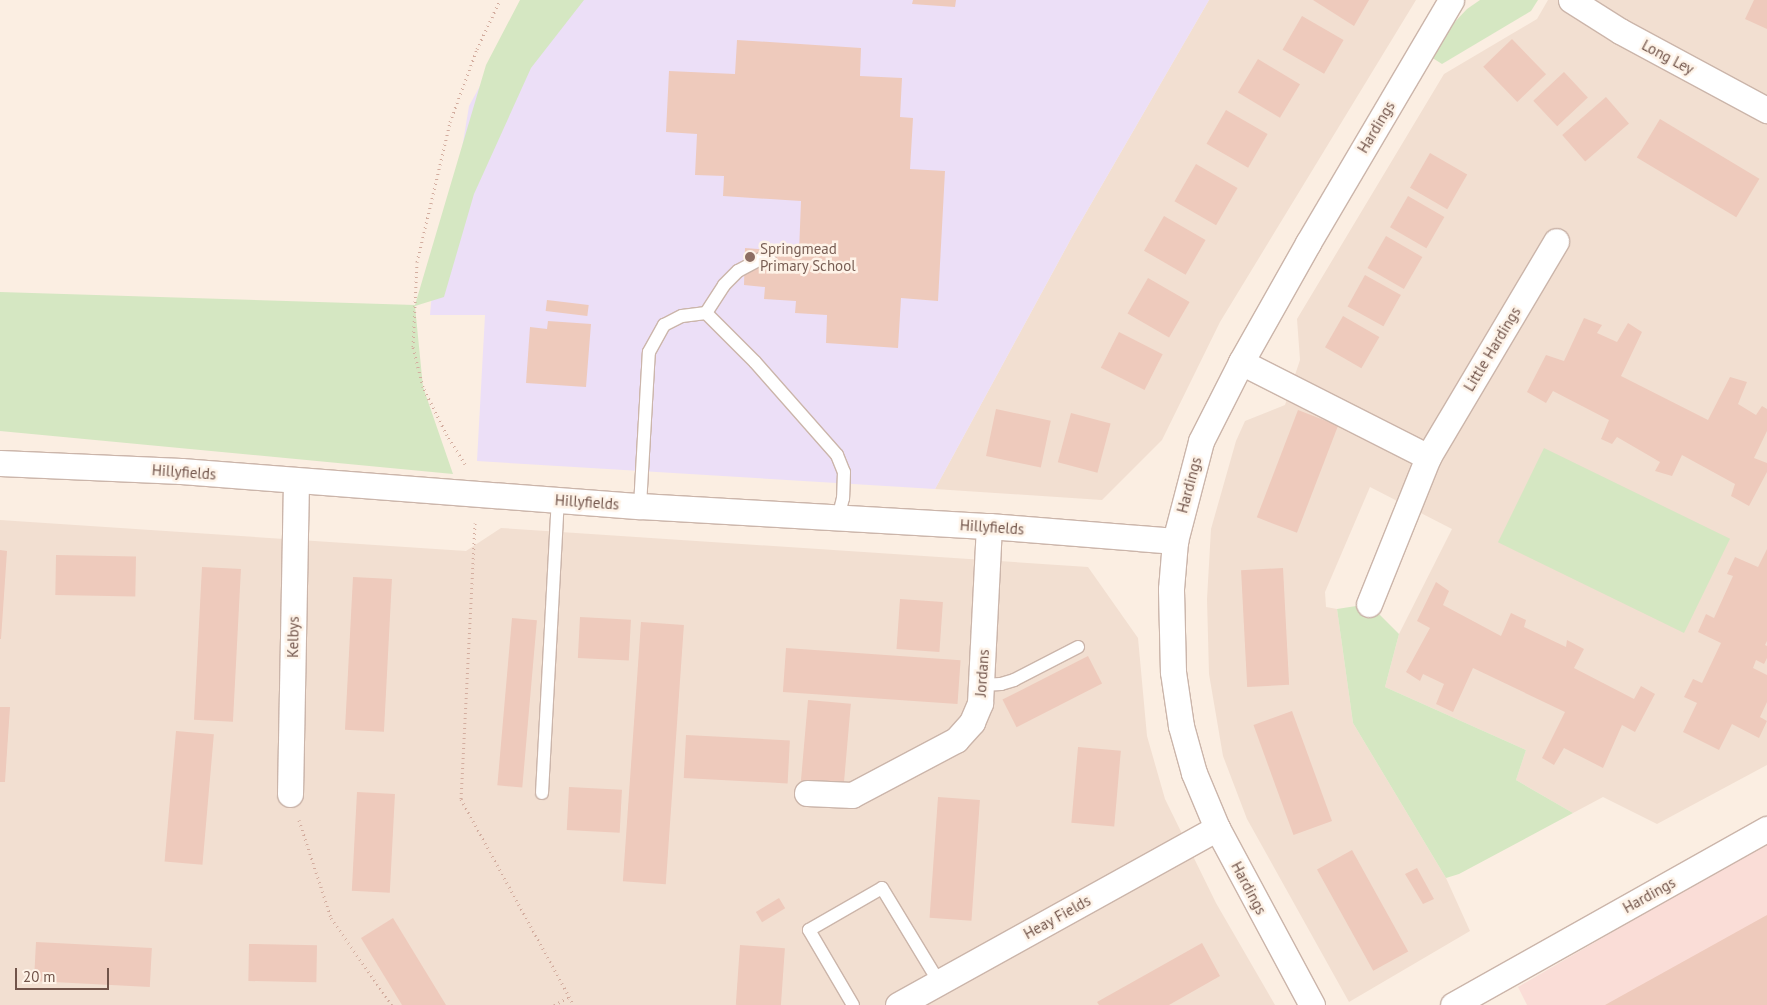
<!DOCTYPE html>
<html>
<head>
<meta charset="utf-8">
<style>
  body { margin:0 }
  #map { position:relative; width:1767px; height:1005px; overflow:hidden; background:#fbeee2; font-family:"PT Sans",sans-serif }
  div>[style] { position:absolute }
  [style*='--x'] { left:calc(var(--x)*1px); top:calc(var(--y)*1px); width:calc(var(--w)*1px); rotate:calc(var(--a)*1deg) }
  .residential>* { inset:0; background:#f2dfd1 }
  .commercial>* { inset:0; background:#faddd7 }
  .education>* { inset:0; background:#ecdff7 }
  .green>* { inset:0; background:#d5e7c2; transform-origin:0 0 }
  .building>* { inset:0; background:#eecabc; transform-origin:0 0 }
  .path>* { height:3px; margin-top:-1.5px; transform-origin:0; background:repeating-linear-gradient(90deg,#d3ad9f 0 1px,transparent 0 5px) }
  .roads { filter:drop-shadow(1px 0 #cbb5aa) drop-shadow(-1px 0 #cbb5aa) drop-shadow(0 1px #cbb5aa) drop-shadow(0 -1px #cbb5aa) }
  .service>* { height:12px; margin:-6px; padding:0 6px; transform-origin:6px; border-radius:6px; background:#fff }
  .minor>* { height:25px; margin:-12.5px; padding:0 12.5px; transform-origin:12.5px; border-radius:12.5px; background:#fff }
  .dots>* { width:14px; height:14px; translate:-50% -50%; box-sizing:border-box; border:2px solid #fef3e8; border-radius:50% }
  span { translate:-50% -50%; white-space:nowrap; text-align:center; line-height:1.15; -webkit-text-stroke:5px #fef3e8; paint-order:stroke }
  .street-label { font-size:15px; color:#71544a }
  .education-label { font-size:15px; color:#785e54 }
  .left { translate:0 -50%; text-align:left }
  .scale { position:absolute; left:15px; top:968px; width:94px; height:22px; box-sizing:border-box; border:2px solid #71544a; border-top:0; padding-left:6px; font-size:15px; line-height:18px; white-space:nowrap; color:#71544a; -webkit-text-stroke:4px #fef3e8; paint-order:stroke }
</style>
</head>
<body>
<div id="map">
  <div class="residential">
    <i style="clip-path:polygon(1209px 0,1416px 0,1220px 322px,1162px 440px,1102px 500px,935px 489px,1073px 235px)"></i>
    <i style="clip-path:polygon(1548px 0,1767px 0,1767px 765px,1657px 824px,1603px 797px,1573px 813px,1516px 780px,1526px 750px,1385px 687px,1399px 634px,1452px 529px,1370px 487px,1325px 592px,1326px 607px,1337px 609px,1353px 723px,1446px 878px,1470px 931px,1349px 1002px,1247px 819px,1223px 756px,1209px 674px,1207px 599px,1211px 529px,1236px 441px,1245px 421px,1285px 405px,1300px 360px,1297px 319px,1444px 74px,1537px 19px)"></i>
    <i style="clip-path:polygon(0 520px,466px 551px,501px 528px,1088px 567px,1138px 638px,1147px 736px,1165px 799px,1216px 903px,1275px 1005px,0 1005px)"></i>
  </div>
  <div class="commercial">
    <i style="clip-path:polygon(1767px 842px,1767px 1005px,1527px 1005px,1518px 987px)"></i>
  </div>
  <div class="education">
    <i style="clip-path:polygon(527px 0,1209px 0,1073px 235px,935px 489px,477px 461px,485px 315px,430px 315px,433px 280px,456px 185px,469px 106px)"></i>
  </div>
  <div class="green">
    <i style="clip-path:polygon(520px 0,584px 0,531px 68px,474px 194px,444px 297px,415px 306px,423px 387px,453px 474px,0 431px,0 292px,415px 305px,486px 65px)"></i>
    <i style="clip-path:polygon(1480px 0,1538px 0,1531px 11px,1442px 64px,1431px 57px,1450px 27px,1467px 9px)"></i>
    <i style="left:1544px;top:448px;width:207px;height:105px;rotate:26deg"></i>
    <i style="clip-path:polygon(1369px 604px,1399px 634px,1385px 687px,1526px 750px,1516px 780px,1573px 813px,1459px 874px,1446px 878px,1353px 723px,1337px 609px)"></i>
  </div>
  <div class="building">
    <i style="clip-path:polygon(913px 0,956px 0,955px 7px,912px 4px)"></i>
    <i style="clip-path:polygon(1313px 0,1369px 0,1354px 26px)"></i>
    <i style="clip-path:polygon(1754px 0,1767px 0,1767px 29px,1745px 19px)"></i>
    <i style="left:1302px;top:16px;width:48px;height:39px;rotate:30deg"></i>
    <i style="left:1512px;top:39px;width:49px;height:40px;rotate:46deg"></i>
    <i style="clip-path:polygon(737px 40px,861px 48px,860px 76px,902px 78px,900px 117px,913px 118px,910px 169px,945px 171px,938px 301px,901px 298px,898px 348px,826px 343px,827px 315px,795px 313px,796px 301px,764px 299px,765px 287px,744px 285px,745px 248px,799px 252px,801px 201px,723px 196px,724px 176px,695px 175px,697px 134px,666px 132px,669px 71px,735px 74px)"></i>
    <i style="left:1258px;top:59px;width:49px;height:39px;rotate:31deg"></i>
    <i style="left:1564px;top:72px;width:35px;height:42px;rotate:47deg"></i>
    <i style="left:1606px;top:97px;width:35px;height:58px;rotate:49deg"></i>
    <i style="left:1226px;top:110px;width:48px;height:39px;rotate:30deg"></i>
    <i style="left:1660px;top:119px;width:116px;height:45px;rotate:31deg"></i>
    <i style="left:1430px;top:153px;width:43px;height:40px;rotate:30deg"></i>
    <i style="left:1196px;top:164px;width:48px;height:43px;rotate:30deg"></i>
    <i style="left:1408px;top:196px;width:42px;height:36px;rotate:30deg"></i>
    <i style="left:1164px;top:216px;width:48px;height:40px;rotate:30deg"></i>
    <i style="left:1386px;top:236px;width:42px;height:37px;rotate:30deg"></i>
    <i style="left:1365px;top:275px;width:41px;height:36px;rotate:29deg"></i>
    <i style="left:1148px;top:278px;width:48px;height:41px;rotate:30deg"></i>
    <i style="left:547px;top:300px;width:42px;height:11px;rotate:7deg"></i>
    <i style="left:1343px;top:316px;width:42px;height:36px;rotate:30deg"></i>
    <i style="clip-path:polygon(1584px 318px,1602px 325px,1597px 333px,1617px 342px,1628px 323px,1642px 332px,1621px 376px,1708px 420px,1730px 377px,1747px 382px,1738px 404px,1756px 415px,1762px 406px,1767px 409px,1767px 431px,1754px 458px,1767px 463px,1767px 472px,1749px 506px,1731px 496px,1735px 484px,1682px 455px,1672px 476px,1655px 471px,1660px 462px,1617px 437px,1612px 444px,1601px 439px,1609px 420px,1553px 391px,1546px 403px,1527px 392px,1546px 355px,1564px 361px)"></i>
    <i style="clip-path:polygon(548px 321px,591px 324px,586px 387px,526px 383px,530px 327px,547px 329px)"></i>
    <i style="left:1119px;top:332px;width:49px;height:40px;rotate:27deg"></i>
    <i style="left:996px;top:409px;width:56px;height:48px;rotate:12deg"></i>
    <i style="left:1298px;top:410px;width:43px;height:115px;rotate:21deg"></i>
    <i style="left:1071px;top:413px;width:41px;height:51px;rotate:15deg"></i>
    <i style="clip-path:polygon(1767px 549px,1767px 641px,1765px 645px,1767px 646px,1767px 658px,1764px 664px,1756px 660px,1753px 668px,1767px 675px,1767px 702px,1760px 717px,1767px 721px,1759px 738px,1732px 724px,1719px 750px,1683px 732px,1697px 703px,1684px 697px,1693px 679px,1702px 683px,1721px 643px,1698px 632px,1706px 614px,1714px 618px,1733px 576px,1727px 574px,1735px 557px,1758px 567px)"></i>
    <i style="clip-path:polygon(0 550px,7px 551px,1px 639px,0 639px)"></i>
    <i style="left:56px;top:555px;width:80px;height:40px;rotate:1deg"></i>
    <i style="left:202px;top:567px;width:39px;height:153px;rotate:3deg"></i>
    <i style="left:1283px;top:568px;width:117px;height:42px;rotate:87deg"></i>
    <i style="left:353px;top:577px;width:39px;height:153px;rotate:3deg"></i>
    <i style="clip-path:polygon(1436px 582px,1449px 591px,1443px 605px,1501px 636px,1511px 613px,1526px 620px,1524px 627px,1566px 647px,1567px 640px,1584px 649px,1574px 668px,1634px 699px,1641px 686px,1655px 694px,1635px 732px,1622px 725px,1603px 768px,1564px 748px,1554px 765px,1542px 758px,1565px 712px,1473px 668px,1453px 712px,1436px 704px,1444px 684px,1423px 674px,1420px 681px,1406px 672px,1430px 628px,1417px 621px)"></i>
    <i style="left:900px;top:599px;width:43px;height:50px;rotate:4deg"></i>
    <i style="left:580px;top:617px;width:51px;height:41px;rotate:3deg"></i>
    <i style="left:512px;top:618px;width:25px;height:168px;rotate:5deg"></i>
    <i style="left:641px;top:622px;width:43px;height:260px;rotate:4deg"></i>
    <i style="left:786px;top:648px;width:175px;height:44px;rotate:4deg"></i>
    <i style="left:1088px;top:656px;width:31px;height:96px;rotate:63deg"></i>
    <i style="left:808px;top:700px;width:43px;height:84px;rotate:5deg"></i>
    <i style="clip-path:polygon(0 707px,10px 707px,5px 782px,0 782px)"></i>
    <i style="left:1292px;top:711px;width:117px;height:41px;rotate:70deg"></i>
    <i style="left:176px;top:731px;width:38px;height:131px;rotate:5deg"></i>
    <i style="left:686px;top:735px;width:104px;height:43px;rotate:3deg"></i>
    <i style="left:1078px;top:747px;width:43px;height:76px;rotate:5deg"></i>
    <i style="left:569px;top:787px;width:53px;height:43px;rotate:3deg"></i>
    <i style="left:357px;top:792px;width:38px;height:99px;rotate:3deg"></i>
    <i style="left:938px;top:797px;width:42px;height:121px;rotate:4deg"></i>
    <i style="left:1352px;top:850px;width:116px;height:40px;rotate:61deg"></i>
    <i style="clip-path:polygon(1417px 868px,1434px 899px,1423px 904px,1405px 874px)"></i>
    <i style="left:779px;top:898px;width:12px;height:27px;rotate:59deg"></i>
    <i style="clip-path:polygon(1767px 915px,1767px 1005px,1605px 1005px)"></i>
    <i style="clip-path:polygon(393px 918px,446px 1005px,402px 1005px,361px 938px)"></i>
    <i style="left:36px;top:942px;width:116px;height:39px;rotate:3deg"></i>
    <i style="clip-path:polygon(1202px 943px,1220px 976px,1169px 1005px,1099px 1005px,1097px 1002px)"></i>
    <i style="left:249px;top:944px;width:68px;height:37px;rotate:1deg"></i>
    <i style="left:740px;top:945px;width:45px;height:60px;rotate:4deg"></i>
  </div>
  <div class="path">
    <i style="--x:465;--y:464;--w:34;--a:-122"></i>
    <i style="--x:447;--y:435;--w:54;--a:-116.6"></i>
    <i style="--x:423;--y:387;--w:41;--a:-104"></i>
    <i style="--x:413;--y:347;--w:85;--a:-87.3"></i>
    <i style="--x:417;--y:262;--w:144;--a:-76.7"></i>
    <i style="--x:450;--y:122;--w:78;--a:-69.7"></i>
    <i style="--x:477;--y:49;--w:54;--a:-64.9"></i>
    <i style="--x:475;--y:523;--w:276;--a:92.9"></i>
    <i style="--x:461;--y:799;--w:235;--a:61.3"></i>
    <i style="--x:299;--y:820;--w:103;--a:71.9"></i>
    <i style="--x:331;--y:918;--w:106;--a:55"></i>
    <i style="--x:554;--y:1005;--w:17;--a:-28"></i>
  </div>
  <div class="roads">
    <div class="service">
      <i style="--x:706;--y:313;--w:33;--a:-57"></i>
      <i style="--x:724;--y:285;--w:20;--a:-45"></i>
      <i style="--x:738;--y:271;--w:26;--a:-28"></i>
      <i style="--x:761;--y:259;--w:9;--a:6"></i>
      <i style="--x:640;--y:506;--w:154;--a:-86.7"></i>
      <i style="--x:649;--y:352;--w:31;--a:-61"></i>
      <i style="--x:664;--y:325;--w:20;--a:-27"></i>
      <i style="--x:682;--y:316;--w:24;--a:-7"></i>
      <i style="--x:706;--y:313;--w:69;--a:45"></i>
      <i style="--x:755;--y:362;--w:124;--a:48.6"></i>
      <i style="--x:837;--y:455;--w:18;--a:68"></i>
      <i style="--x:844;--y:472;--w:26;--a:92"></i>
      <i style="--x:843;--y:498;--w:21;--a:104"></i>
      <i style="--x:981;--y:685;--w:20;--a:-3"></i>
      <i style="--x:1001;--y:684;--w:14;--a:-17"></i>
      <i style="--x:1014;--y:680;--w:72;--a:-27.3"></i>
      <i style="--x:542;--y:793;--w:293;--a:-86.9"></i>
      <i style="--x:853;--y:1005;--w:87;--a:-120.4"></i>
      <i style="--x:809;--y:930;--w:84;--a:-29.9"></i>
      <i style="--x:882;--y:888;--w:110;--a:58.8"></i>
    </div>
    <div class="minor">
      <i style="--x:1571;--y:0;--w:58;--a:32.3"></i>
      <i style="--x:1620;--y:31;--w:167;--a:28.3"></i>
      <i style="--x:1241;--y:362;--w:210;--a:26.9"></i>
      <i style="--x:0;--y:463;--w:181;--a:2.5"></i>
      <i style="--x:181;--y:471;--w:460;--a:4.4"></i>
      <i style="--x:640;--y:506;--w:350;--a:3.3"></i>
      <i style="--x:989;--y:526;--w:187;--a:4.6"></i>
      <i style="--x:1369;--y:604;--w:158;--a:-68.1"></i>
      <i style="--x:1428;--y:457;--w:251;--a:-59.3"></i>
      <i style="--x:807;--y:793;--w:45;--a:2.5"></i>
      <i style="--x:852;--y:795;--w:118;--a:-27.9"></i>
      <i style="--x:956;--y:740;--w:24;--a:-48"></i>
      <i style="--x:972;--y:722;--w:21;--a:-67"></i>
      <i style="--x:980;--y:703;--w:177;--a:-87.1"></i>
      <i style="--x:290;--y:794;--w:313;--a:-88.9"></i>
      <i style="--x:898;--y:1005;--w:365;--a:-29"></i>
      <i style="--x:1312;--y:1005;--w:201;--a:-118.2"></i>
      <i style="--x:1217;--y:828;--w:60;--a:-112.7"></i>
      <i style="--x:1194;--y:773;--w:49;--a:-105.5"></i>
      <i style="--x:1181;--y:726;--w:55;--a:-98.4"></i>
      <i style="--x:1173;--y:672;--w:83;--a:-91.4"></i>
      <i style="--x:1171;--y:589;--w:48;--a:-85.2"></i>
      <i style="--x:1175;--y:541;--w:103;--a:-75.4"></i>
      <i style="--x:1201;--y:441;--w:89;--a:-63.1"></i>
      <i style="--x:1241;--y:362;--w:137;--a:-60.6"></i>
      <i style="--x:1308;--y:243;--w:282;--a:-59.5"></i>
      <i style="--x:1453;--y:1005;--w:360;--a:-29.3"></i>
    </div>
  </div>
  <div class="dots">
    <i style="left:750px;top:257px;background:#8d6e63"></i>
  </div>
  <div class="street-label">
    <span style="left:1668px;top:57px;rotate:28deg">Long Ley</span>
    <span style="left:1376px;top:127px;rotate:-59deg">Hardings</span>
    <span style="left:1492px;top:349px;rotate:-59deg">Little Hardings</span>
    <span style="left:184px;top:472px;rotate:4deg">Hillyfields</span>
    <span style="left:1189px;top:485px;rotate:-75deg">Hardings</span>
    <span style="left:587px;top:502px;rotate:4deg">Hillyfields</span>
    <span style="left:992px;top:527px;rotate:4deg">Hillyfields</span>
    <span style="left:293px;top:637px;rotate:-89deg">Kelbys</span>
    <span style="left:982px;top:673px;rotate:-86deg">Jordans</span>
    <span style="left:1249px;top:888px;rotate:62deg">Hardings</span>
    <span style="left:1649px;top:895px;rotate:-29deg">Hardings</span>
    <span style="left:1057px;top:917px;rotate:-29deg">Heay Fields</span>
  </div>
  <div class="education-label">
    <span class="left" style="left:760px;top:257px">Springmead<br>Primary School</span>
  </div>
  <div class="scale">20 m</div>
</div>
</body>
</html>
